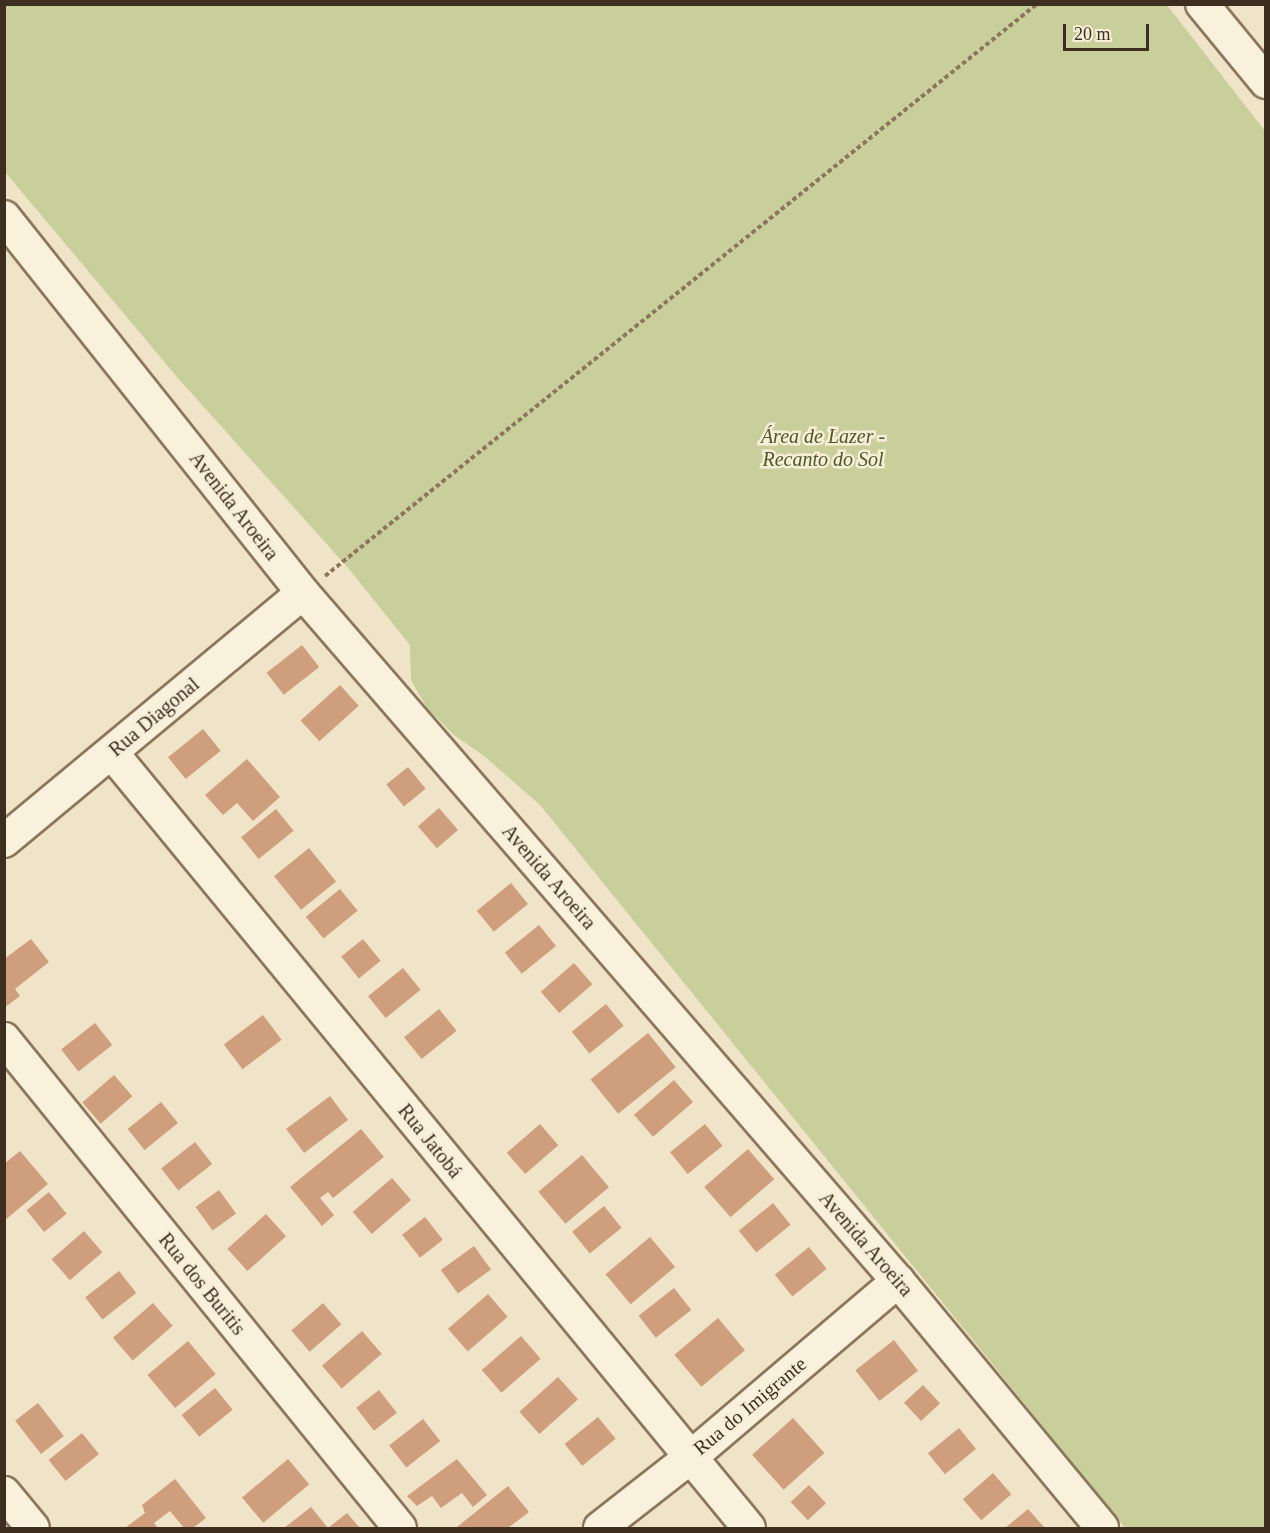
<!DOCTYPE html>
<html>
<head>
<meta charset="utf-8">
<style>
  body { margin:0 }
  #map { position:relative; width:1270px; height:1533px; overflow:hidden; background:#f0e4c8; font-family:"Times New Roman",serif }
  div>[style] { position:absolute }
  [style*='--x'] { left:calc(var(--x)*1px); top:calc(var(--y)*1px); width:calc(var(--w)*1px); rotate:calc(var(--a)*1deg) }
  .green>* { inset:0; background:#c9cf9b }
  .building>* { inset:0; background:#cf9f7d; transform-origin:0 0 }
  .path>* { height:4px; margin-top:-2px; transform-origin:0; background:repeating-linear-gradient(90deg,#8d765c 0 4.5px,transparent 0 7.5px) }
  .roads { filter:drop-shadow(2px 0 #8d765c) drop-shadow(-2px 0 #8d765c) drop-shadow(0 2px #8d765c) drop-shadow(0 -2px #8d765c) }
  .minor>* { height:32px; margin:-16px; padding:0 16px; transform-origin:16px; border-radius:16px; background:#faf1dc }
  span { translate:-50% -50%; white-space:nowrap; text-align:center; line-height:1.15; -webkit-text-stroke:5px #f7eed8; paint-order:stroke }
  .park-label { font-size:20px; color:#4d5a26; font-style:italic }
  .street-label { font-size:20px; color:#3d2e20 }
  .frame { position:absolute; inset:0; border:6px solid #3d2e20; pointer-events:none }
  .scale { position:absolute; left:1063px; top:24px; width:86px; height:27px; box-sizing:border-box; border:3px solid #3d2e20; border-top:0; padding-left:8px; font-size:18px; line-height:21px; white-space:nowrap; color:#3d2e20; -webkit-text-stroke:4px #f7eed8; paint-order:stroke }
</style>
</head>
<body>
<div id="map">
  <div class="green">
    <i style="clip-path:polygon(4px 5px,1167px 5px,1265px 131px,1265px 1528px,1125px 1528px,540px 805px,484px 756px,454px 735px,427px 708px,411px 680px,410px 645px,349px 569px,177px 377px,5px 172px)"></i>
  </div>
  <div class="building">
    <i style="left:302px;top:645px;width:28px;height:45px;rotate:52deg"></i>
    <i style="left:340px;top:685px;width:28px;height:53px;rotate:48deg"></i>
    <i style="left:203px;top:729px;width:28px;height:45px;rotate:51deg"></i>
    <i style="clip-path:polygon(247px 759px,280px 797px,253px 821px,237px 803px,223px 815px,205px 795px)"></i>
    <i style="left:408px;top:767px;width:28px;height:28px;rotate:51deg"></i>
    <i style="left:439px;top:808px;width:29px;height:28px;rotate:49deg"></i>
    <i style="left:276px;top:809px;width:28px;height:45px;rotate:51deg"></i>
    <i style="left:309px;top:848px;width:43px;height:45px;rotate:51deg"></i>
    <i style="left:511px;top:883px;width:27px;height:44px;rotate:51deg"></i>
    <i style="left:340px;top:889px;width:28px;height:44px;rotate:51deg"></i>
    <i style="left:539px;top:925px;width:27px;height:44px;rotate:51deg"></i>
    <i style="clip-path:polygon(31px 939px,49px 962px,15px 989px,20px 996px,4px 1008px,4px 959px)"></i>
    <i style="left:363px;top:939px;width:28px;height:28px;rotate:51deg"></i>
    <i style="left:574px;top:963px;width:28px;height:44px;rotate:49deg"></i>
    <i style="left:403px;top:968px;width:28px;height:45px;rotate:51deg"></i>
    <i style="left:606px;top:1004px;width:28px;height:44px;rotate:51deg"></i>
    <i style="left:439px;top:1009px;width:28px;height:45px;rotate:51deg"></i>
    <i style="left:263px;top:1015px;width:31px;height:49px;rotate:53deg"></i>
    <i style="left:95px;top:1023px;width:28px;height:43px;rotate:52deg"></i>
    <i style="left:648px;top:1033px;width:44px;height:74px;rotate:51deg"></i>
    <i style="left:114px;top:1075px;width:28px;height:42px;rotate:49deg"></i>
    <i style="left:674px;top:1080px;width:29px;height:53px;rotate:49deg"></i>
    <i style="left:330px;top:1096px;width:30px;height:55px;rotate:53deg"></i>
    <i style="left:161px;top:1102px;width:27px;height:43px;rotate:51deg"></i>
    <i style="left:540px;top:1124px;width:28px;height:44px;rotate:49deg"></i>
    <i style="left:705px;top:1124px;width:28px;height:45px;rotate:51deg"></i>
    <i style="clip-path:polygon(361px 1129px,384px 1157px,333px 1198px,328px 1192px,320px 1198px,334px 1215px,322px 1226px,290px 1187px)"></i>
    <i style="left:195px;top:1142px;width:28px;height:43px;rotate:52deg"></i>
    <i style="left:748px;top:1149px;width:40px;height:58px;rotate:49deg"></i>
    <i style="clip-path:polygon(20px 1151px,48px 1184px,4px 1221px,4px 1164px)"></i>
    <i style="left:582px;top:1155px;width:42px;height:57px;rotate:50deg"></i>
    <i style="left:392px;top:1178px;width:29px;height:52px;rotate:49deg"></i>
    <i style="left:219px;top:1190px;width:29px;height:29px;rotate:54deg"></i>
    <i style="left:49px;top:1192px;width:28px;height:29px;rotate:51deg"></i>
    <i style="left:773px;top:1203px;width:28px;height:44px;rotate:51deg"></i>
    <i style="left:604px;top:1206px;width:28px;height:41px;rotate:51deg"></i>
    <i style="left:266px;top:1214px;width:30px;height:52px;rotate:48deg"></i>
    <i style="left:425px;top:1217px;width:29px;height:29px;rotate:52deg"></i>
    <i style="left:84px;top:1231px;width:28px;height:43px;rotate:49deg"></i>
    <i style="left:650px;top:1237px;width:39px;height:58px;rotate:50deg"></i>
    <i style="left:474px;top:1246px;width:29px;height:41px;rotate:54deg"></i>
    <i style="left:809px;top:1247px;width:28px;height:44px;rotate:51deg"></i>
    <i style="left:119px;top:1271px;width:28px;height:43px;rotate:52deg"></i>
    <i style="left:674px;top:1288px;width:28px;height:45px;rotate:52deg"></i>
    <i style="left:488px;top:1294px;width:30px;height:53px;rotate:49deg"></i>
    <i style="left:153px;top:1303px;width:30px;height:53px;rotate:49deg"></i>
    <i style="left:323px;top:1303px;width:28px;height:42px;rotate:49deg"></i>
    <i style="left:718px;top:1318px;width:42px;height:57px;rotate:50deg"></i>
    <i style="left:362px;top:1331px;width:30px;height:53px;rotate:49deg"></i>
    <i style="left:521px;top:1336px;width:30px;height:52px;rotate:49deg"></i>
    <i style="left:894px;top:1340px;width:39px;height:49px;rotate:52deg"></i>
    <i style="left:188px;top:1341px;width:43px;height:53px;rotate:50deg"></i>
    <i style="left:558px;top:1377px;width:30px;height:52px;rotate:48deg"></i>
    <i style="left:923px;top:1385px;width:25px;height:26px;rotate:47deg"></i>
    <i style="left:215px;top:1388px;width:28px;height:43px;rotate:51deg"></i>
    <i style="left:379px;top:1390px;width:29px;height:29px;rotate:52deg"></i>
    <i style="left:38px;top:1403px;width:42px;height:29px;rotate:52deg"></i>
    <i style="left:598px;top:1417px;width:28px;height:43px;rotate:51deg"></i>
    <i style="left:793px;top:1418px;width:47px;height:55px;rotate:48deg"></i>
    <i style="left:423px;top:1419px;width:28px;height:43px;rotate:52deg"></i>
    <i style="left:959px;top:1428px;width:27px;height:40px;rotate:51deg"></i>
    <i style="left:82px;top:1433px;width:27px;height:43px;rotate:51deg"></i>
    <i style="left:288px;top:1459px;width:33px;height:60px;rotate:50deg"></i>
    <i style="clip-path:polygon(457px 1459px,487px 1495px,473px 1507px,462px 1493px,441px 1508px,432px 1496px,417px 1506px,407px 1496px)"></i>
    <i style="left:993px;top:1473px;width:28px;height:40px;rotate:49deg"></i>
    <i style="clip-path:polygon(175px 1479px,206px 1518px,193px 1528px,184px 1528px,170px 1511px,154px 1523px,158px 1528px,125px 1528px,145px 1513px,142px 1505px)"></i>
    <i style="left:809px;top:1485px;width:25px;height:25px;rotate:47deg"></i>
    <i style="clip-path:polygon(508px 1486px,529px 1512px,508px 1528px,457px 1527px)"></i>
    <i style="clip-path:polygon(311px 1507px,328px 1528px,347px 1513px,360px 1528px,284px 1528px)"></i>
    <i style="clip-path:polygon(1028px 1509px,1045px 1528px,1005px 1528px)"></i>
  </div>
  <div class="path">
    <i style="--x:325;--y:576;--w:913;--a:-38.78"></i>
  </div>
  <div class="roads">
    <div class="minor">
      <i style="--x:1202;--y:4;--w:101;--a:50.6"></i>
      <i style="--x:4;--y:217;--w:480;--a:51.5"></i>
      <i style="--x:303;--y:593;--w:910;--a:49.15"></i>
      <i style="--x:898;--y:1281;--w:320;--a:50.4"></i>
      <i style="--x:112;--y:753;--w:1003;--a:50.58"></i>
      <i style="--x:4;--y:841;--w:388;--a:-39.7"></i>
      <i style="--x:4;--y:1039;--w:629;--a:51"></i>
      <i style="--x:4;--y:1493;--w:45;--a:50.4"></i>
      <i style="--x:600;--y:1528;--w:115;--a:-38"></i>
      <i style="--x:691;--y:1457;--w:272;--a:-40.4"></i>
    </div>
  </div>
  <div class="park-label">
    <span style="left:823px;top:448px">Área de Lazer -<br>Recanto do Sol</span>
  </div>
  <div class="street-label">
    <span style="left:234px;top:506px;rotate:52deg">Avenida Aroeira</span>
    <span style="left:154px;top:717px;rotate:-40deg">Rua Diagonal</span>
    <span style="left:549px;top:877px;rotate:49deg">Avenida Aroeira</span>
    <span style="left:430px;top:1141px;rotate:51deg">Rua Jatobá</span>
    <span style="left:866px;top:1244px;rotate:49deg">Avenida Aroeira</span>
    <span style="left:202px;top:1284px;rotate:51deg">Rua dos Buritis</span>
    <span style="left:750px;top:1406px;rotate:-40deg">Rua do Imigrante</span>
  </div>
  <div class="frame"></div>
  <div class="scale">20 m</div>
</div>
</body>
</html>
